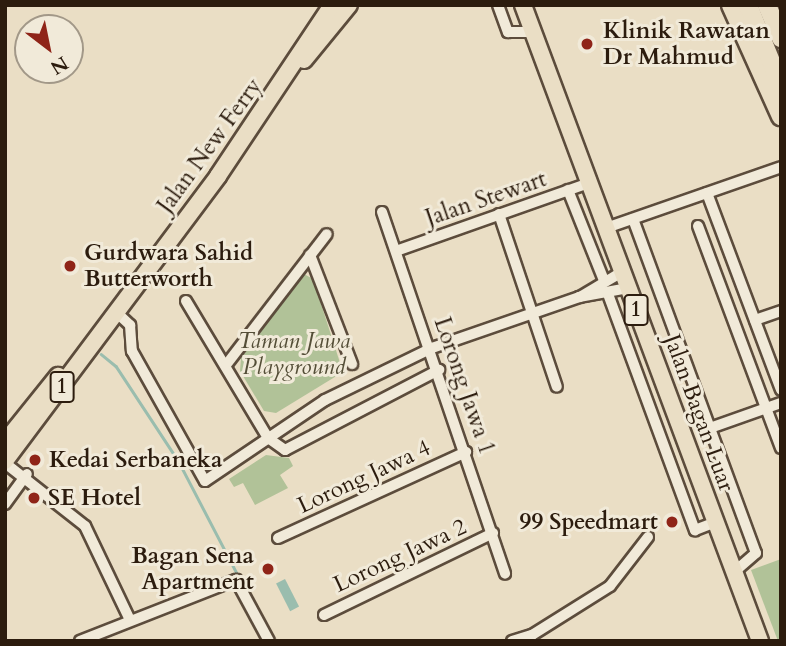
<!DOCTYPE html>
<html>
<head>
<meta charset="utf-8">
<style>
  body { margin:0 }
  #map { position:relative; width:786px; height:646px; overflow:hidden; background:#eadec5; font-family:Cardo,serif }
  div>[style] { position:absolute }
  [style*='--x'] { left:calc(var(--x)*1px); top:calc(var(--y)*1px); width:calc(var(--w)*1px); rotate:calc(var(--a)*1deg) }
  .green>* { inset:0; background:#b1c298 }
  .water>* { inset:0; background:#9abdae; transform-origin:0 0 }
  .stream>* { height:2.5px; margin:-1.25px; padding:0 1.25px; transform-origin:1.25px; border-radius:1.25px; background:#9abdae }
  .roads { filter:drop-shadow(2px 0 #5c4c3c) drop-shadow(-2px 0 #5c4c3c) drop-shadow(0 2px #5c4c3c) drop-shadow(0 -2px #5c4c3c) }
  .minor>* { height:10px; margin:-5px; padding:0 5px; transform-origin:5px; border-radius:5px; background:#f1ead9 }
  .primary>* { height:16px; margin:-8px; padding:0 8px; transform-origin:8px; border-radius:8px; background:#eadec5 }
  .trunk>* { height:16px; margin:-8px; padding:0 8px; transform-origin:8px; border-radius:8px; background:#eadec5 }
  .motorway>* { height:18px; margin:-9px; padding:0 9px; transform-origin:9px; border-radius:9px; background:#eadec5 }
  .dots>* { width:19px; height:19px; translate:-50% -50%; box-sizing:border-box; border:4px solid #f1ead9; border-radius:50% }
  span { translate:-50% -50%; white-space:nowrap; text-align:center; line-height:1.15; -webkit-text-stroke:6px #f1ead9; paint-order:stroke }
  .shield-label span { padding:2px 5px; background:#f1ead9; border:2px solid; border-radius:5px; -webkit-text-stroke-width:0 }
  .shield-label { font-size:21px; color:#2c1c0e; font-weight:700 }
  .poi-label { font-size:23px; color:#2c1c0e; font-weight:700 }
  .left { translate:0 -50%; text-align:left }
  .right { translate:-100% -50%; text-align:right }
  .street-label { font-size:23px; color:#2c1c0e }
  .park-label { font-size:23px; color:#544e37; font-style:italic }
  .frame { position:absolute; inset:0; border:7px solid #2c1c0e; pointer-events:none }
  .north { position:absolute; left:14px; top:14px; width:70px; height:70px; box-sizing:border-box; background:#f1ead9; border:2px solid #a29888; border-radius:50%; rotate:148deg; font-size:19px; font-weight:700; line-height:28px; text-align:center; color:#2c1c0e }
  .north::after { content:''; display:block; margin:auto; width:24px; height:32px; background:#8f2418; clip-path:polygon(50% 0,100% 100%,50% 72%,0 100%) }
</style>
</head>
<body>
<div id="map">
  <div class="green">
    <i style="clip-path:polygon(304px 274px,313px 279px,343px 372px,276px 413px,264px 411px,240px 371px,241px 358px)"></i>
    <i style="clip-path:polygon(266px 455px,289px 458px,293px 466px,280px 475px,288px 488px,255px 505px,243px 483px,234px 487px,229px 479px)"></i>
    <i style="clip-path:polygon(781px 559px,781px 641px,778px 641px,751px 570px)"></i>
  </div>
  <div class="water">
    <i style="left:285px;top:579px;width:31px;height:10px;rotate:63deg"></i>
  </div>
  <div class="stream">
    <i style="--x:101;--y:354;--w:19;--a:39"></i>
    <i style="--x:116;--y:366;--w:115;--a:56.7"></i>
    <i style="--x:179;--y:462;--w:132;--a:62.5"></i>
  </div>
  <div class="roads">
    <div class="minor">
      <i style="--x:498;--y:5;--w:29;--a:70"></i>
      <i style="--x:508;--y:32;--w:25;--a:0"></i>
      <i style="--x:568;--y:190;--w:95;--a:68.3"></i>
      <i style="--x:707;--y:193;--w:210;--a:69.4"></i>
      <i style="--x:382;--y:212;--w:382;--a:71.2"></i>
      <i style="--x:499;--y:214;--w:182;--a:71.5"></i>
      <i style="--x:633;--y:219;--w:356;--a:69.8"></i>
      <i style="--x:756;--y:553;--w:29;--a:139"></i>
      <i style="--x:698;--y:226;--w:237;--a:69.5"></i>
      <i style="--x:606;--y:228;--w:185;--a:-19.2"></i>
      <i style="--x:396;--y:251;--w:205;--a:-19.4"></i>
      <i style="--x:310;--y:255;--w:117;--a:68.9"></i>
      <i style="--x:608;--y:294;--w:252;--a:69.8"></i>
      <i style="--x:695;--y:530;--w:22;--a:-21"></i>
      <i style="--x:580;--y:297;--w:49;--a:-30.8"></i>
      <i style="--x:186;--y:301;--w:160;--a:59.1"></i>
      <i style="--x:268;--y:438;--w:21;--a:35"></i>
      <i style="--x:285;--y:450;--w:174;--a:-27.5"></i>
      <i style="--x:115;--y:311;--w:21;--a:43"></i>
      <i style="--x:130;--y:325;--w:26;--a:86"></i>
      <i style="--x:132;--y:351;--w:149;--a:60.7"></i>
      <i style="--x:205;--y:481;--w:145;--a:-34"></i>
      <i style="--x:325;--y:400;--w:119;--a:-25.9"></i>
      <i style="--x:432;--y:348;--w:156;--a:-19.1"></i>
      <i style="--x:579;--y:297;--w:50;--a:-10.4"></i>
      <i style="--x:755;--y:320;--w:28;--a:-19"></i>
      <i style="--x:226;--y:365;--w:165;--a:-52.4"></i>
      <i style="--x:710;--y:428;--w:75;--a:-19.4"></i>
      <i style="--x:5;--y:463;--w:102;--a:38.2"></i>
      <i style="--x:85;--y:526;--w:104;--a:64.4"></i>
      <i style="--x:5;--y:504;--w:37;--a:-54"></i>
      <i style="--x:278;--y:538;--w:207;--a:-24.6"></i>
      <i style="--x:324;--y:615;--w:188;--a:-25.9"></i>
      <i style="--x:80;--y:641;--w:168;--a:-21.4"></i>
      <i style="--x:236;--y:580;--w:69;--a:61.6"></i>
      <i style="--x:512;--y:641;--w:21;--a:-17"></i>
      <i style="--x:532;--y:635;--w:92;--a:-32.1"></i>
      <i style="--x:610;--y:586;--w:62;--a:-52.2"></i>
    </div>
    <div class="primary">
      <i style="--x:523;--y:5;--w:679;--a:69.56"></i>
    </div>
    <div class="trunk">
      <i style="--x:304;--y:60;--w:71;--a:-50.7"></i>
      <i style="--x:5;--y:442;--w:85;--a:-51.2"></i>
      <i style="--x:5;--y:461;--w:356;--a:-53.2"></i>
      <i style="--x:218;--y:176;--w:206;--a:-56.3"></i>
    </div>
    <div class="motorway">
      <i style="--x:731;--y:5;--w:122;--a:65.8"></i>
      <i style="--x:748;--y:5;--w:87;--a:67.8"></i>
      <i style="--x:767;--y:5;--w:36;--a:67"></i>
    </div>
  </div>
  <div class="dots">
    <i style="left:587px;top:44px;background:#8f2418"></i>
    <i style="left:70px;top:266px;background:#8f2418"></i>
    <i style="left:35px;top:460px;background:#8f2418"></i>
    <i style="left:34px;top:498px;background:#8f2418"></i>
    <i style="left:672px;top:522px;background:#8f2418"></i>
    <i style="left:268px;top:569px;background:#8f2418"></i>
  </div>
  <div class="shield-label">
    <span style="left:636px;top:310px">1</span>
    <span style="left:62px;top:387px">1</span>
  </div>
  <div class="poi-label">
    <span class="left" style="left:603px;top:44px">Klinik Rawatan<br>Dr Mahmud</span>
    <span class="left" style="left:84px;top:266px">Gurdwara Sahid<br>Butterworth</span>
    <span class="left" style="left:49px;top:460px">Kedai Serbaneka</span>
    <span class="left" style="left:48px;top:498px">SE Hotel</span>
    <span class="right" style="left:658px;top:522px">99 Speedmart</span>
    <span class="right" style="left:254px;top:569px">Bagan Sena<br>Apartment</span>
  </div>
  <div class="street-label">
    <span style="left:210px;top:146px;rotate:-54deg">Jalan New Ferry</span>
    <span style="left:486px;top:199px;rotate:-19deg">Jalan Stewart</span>
    <span style="left:464px;top:386px;rotate:71deg">Lorong Jawa 1</span>
    <span style="left:699px;top:413px;rotate:70deg">Jalan Bagan Luar</span>
    <span style="left:364px;top:477px;rotate:-25deg">Lorong Jawa 4</span>
    <span style="left:400px;top:556px;rotate:-25deg">Lorong Jawa 2</span>
  </div>
  <div class="park-label">
    <span style="left:294px;top:354px">Taman Jawa<br>Playground</span>
  </div>
  <div class="frame"></div>
  <div class="north">N</div>
</div>
</body>
</html>
